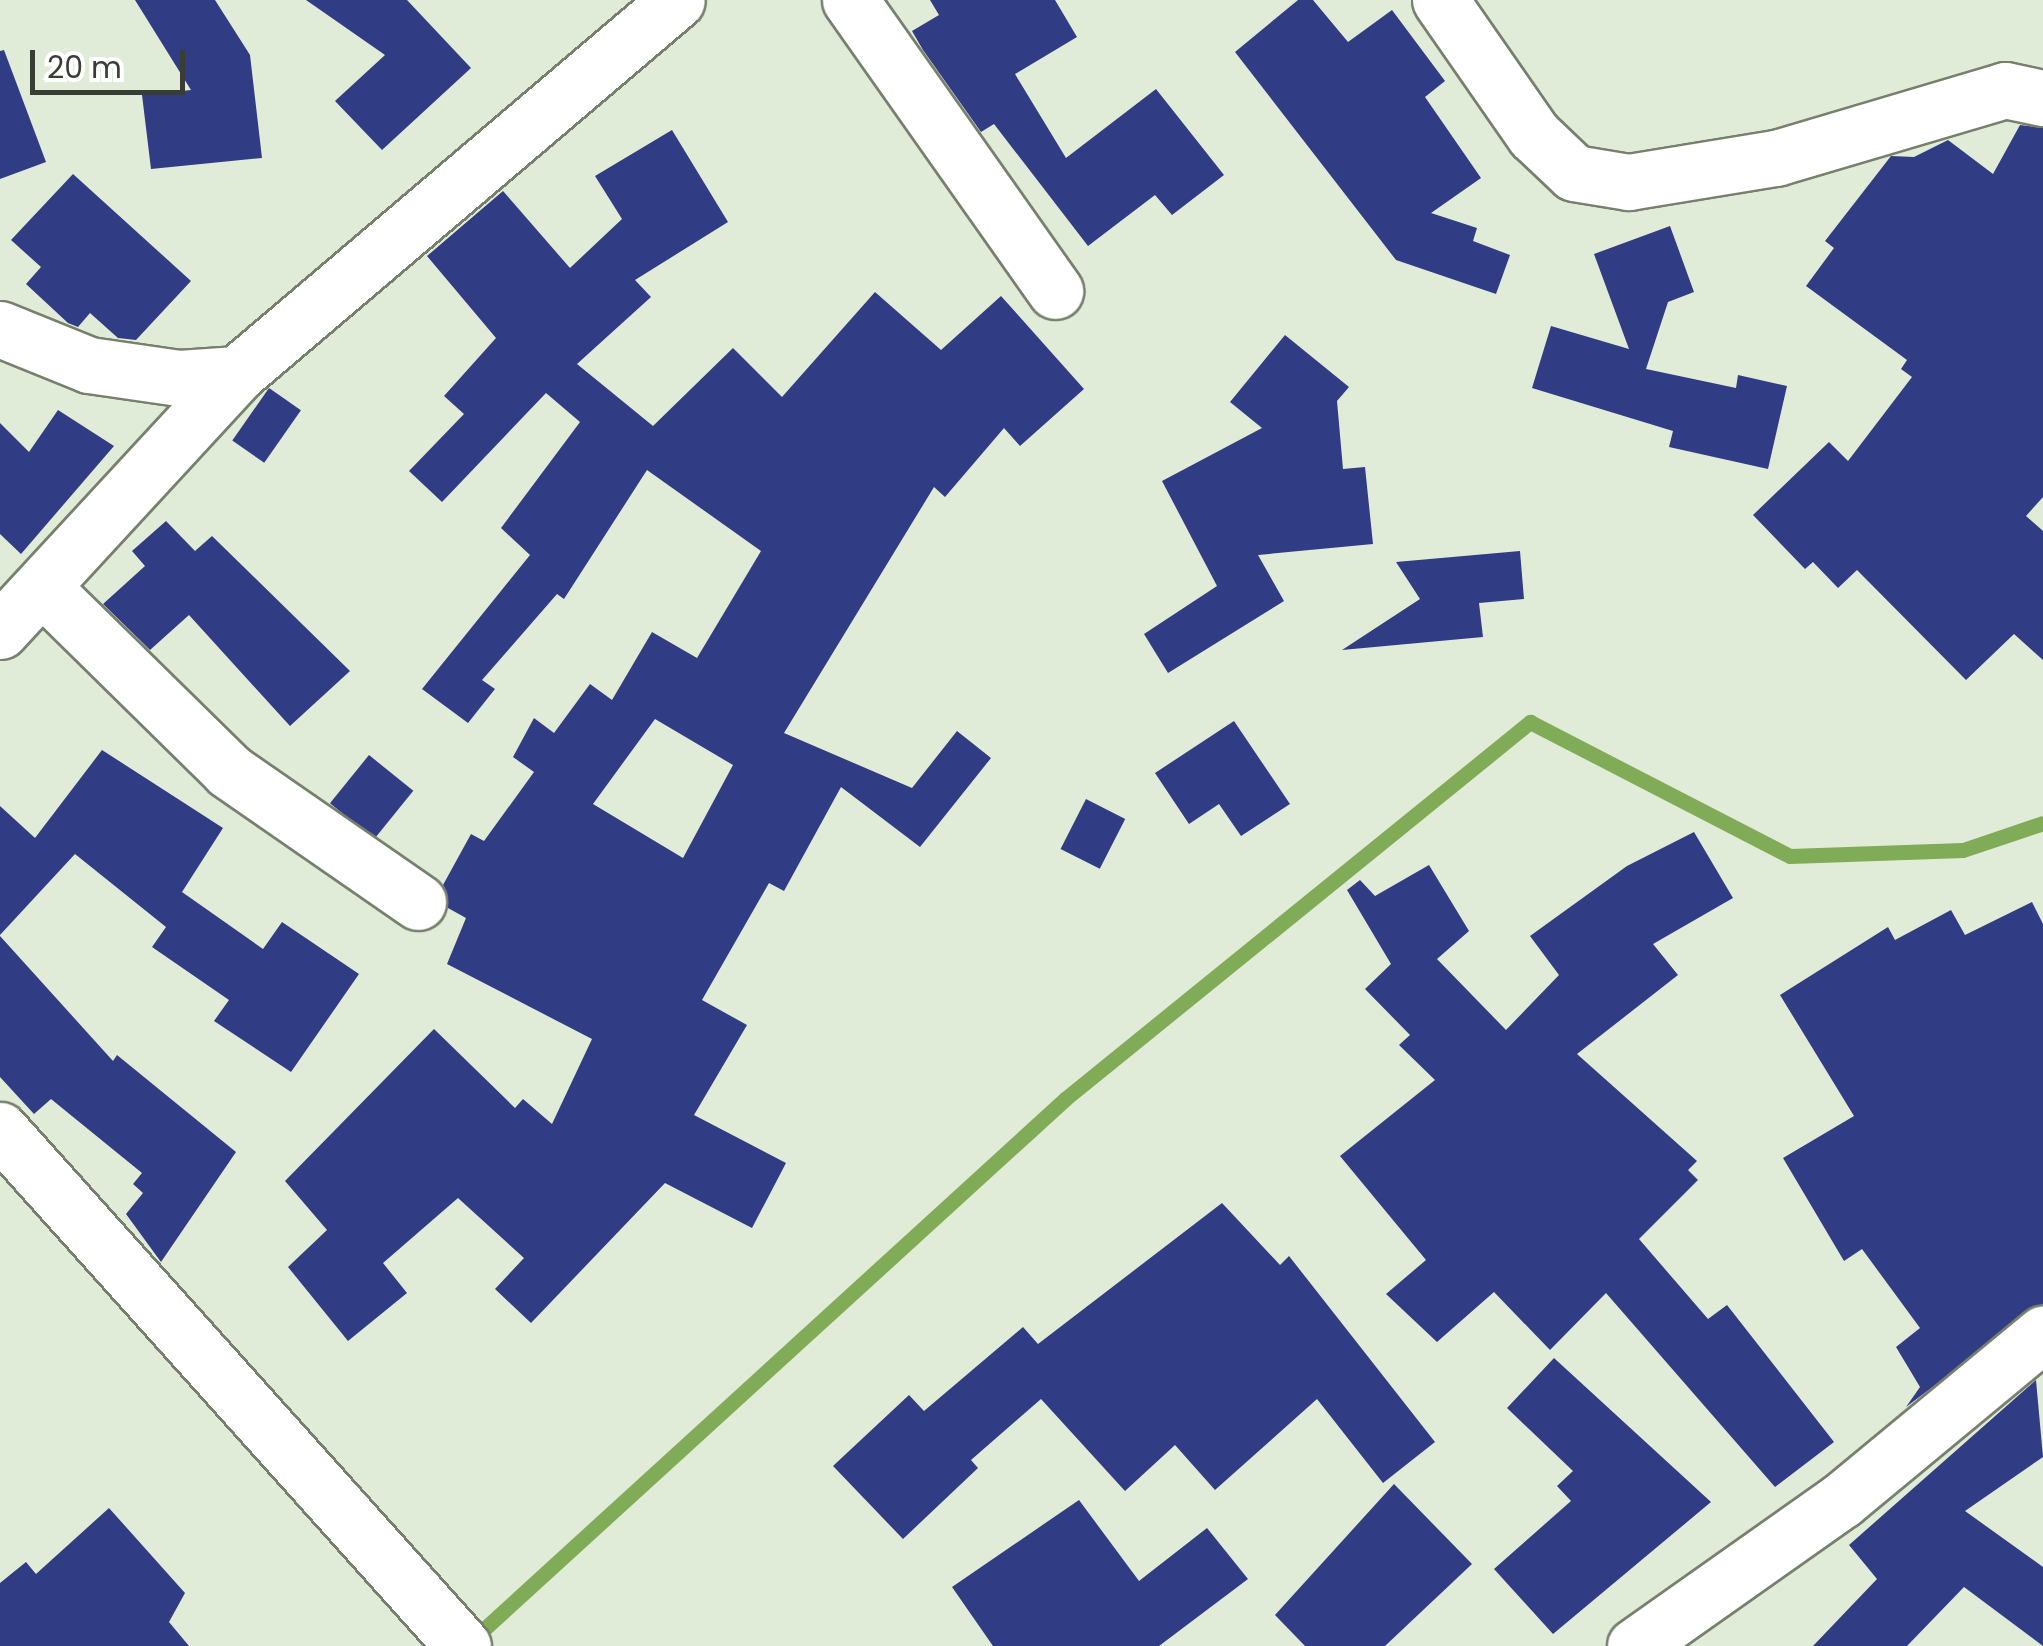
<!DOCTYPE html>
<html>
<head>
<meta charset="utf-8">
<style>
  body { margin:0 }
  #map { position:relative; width:2043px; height:1646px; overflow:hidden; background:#e0ecd7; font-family:Poppins,sans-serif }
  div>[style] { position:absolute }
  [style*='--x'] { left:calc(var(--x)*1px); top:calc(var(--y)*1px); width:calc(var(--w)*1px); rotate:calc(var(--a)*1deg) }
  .stream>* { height:15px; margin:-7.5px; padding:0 7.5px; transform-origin:7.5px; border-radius:7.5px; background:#80ab57 }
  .building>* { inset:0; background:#303c84; transform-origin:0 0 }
  .roads { filter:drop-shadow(2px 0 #76806d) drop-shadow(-2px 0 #76806d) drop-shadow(0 2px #76806d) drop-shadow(0 -2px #76806d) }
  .street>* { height:55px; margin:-27.5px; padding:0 27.5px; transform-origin:27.5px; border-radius:27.5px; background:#fff }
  span { translate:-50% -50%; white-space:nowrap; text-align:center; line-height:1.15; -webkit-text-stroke:10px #fff; paint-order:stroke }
  .scale { position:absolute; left:30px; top:50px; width:155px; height:45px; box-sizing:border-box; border:5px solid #393e35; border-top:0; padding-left:12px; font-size:30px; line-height:35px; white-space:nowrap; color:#393e35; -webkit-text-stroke:8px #fff; paint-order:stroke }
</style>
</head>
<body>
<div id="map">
  <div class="stream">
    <i style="--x:472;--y:1640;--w:803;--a:-42.37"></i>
    <i style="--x:1065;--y:1099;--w:599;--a:-39.03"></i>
    <i style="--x:1530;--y:722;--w:292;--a:27.3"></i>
    <i style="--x:1790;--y:856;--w:173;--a:-2"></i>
    <i style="--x:1963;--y:850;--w:84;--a:-18.6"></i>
  </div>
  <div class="building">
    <i style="clip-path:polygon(135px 0,215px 0,250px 55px,262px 158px,151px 169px,142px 95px,191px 90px)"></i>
    <i style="clip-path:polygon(306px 0,407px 0,471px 68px,382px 150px,335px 101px,385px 55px)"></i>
    <i style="clip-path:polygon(930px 0,1055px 0,1077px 37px,1015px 74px,1066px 158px,1156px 89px,1224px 175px,1172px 215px,1155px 195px,1088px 246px,994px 124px,981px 132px,923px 50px,912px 31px,939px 15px)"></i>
    <i style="clip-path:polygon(1298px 0,1313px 0,1348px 42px,1392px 10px,1445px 81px,1425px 97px,1481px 178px,1431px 213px,1477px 228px,1473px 241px,1510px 255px,1496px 294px,1396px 260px,1235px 52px)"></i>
    <i style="clip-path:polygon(4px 50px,46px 162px,0 179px,0 51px)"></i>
    <i style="clip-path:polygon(2020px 125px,2043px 128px,2043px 497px,2026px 516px,2043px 531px,2043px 660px,2014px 634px,1966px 680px,1857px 570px,1838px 588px,1813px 562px,1805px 569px,1753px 515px,1829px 442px,1848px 461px,1912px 377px,1901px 369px,1907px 360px,1806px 286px,1834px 248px,1825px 241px,1891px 156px,1914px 157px,1948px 140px,1993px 174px)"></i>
    <i style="clip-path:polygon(evenodd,672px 130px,728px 222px,635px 280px,651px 297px,577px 364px,653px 426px,733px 348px,782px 397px,875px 292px,941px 350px,1001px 296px,1084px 389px,1020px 446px,1004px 428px,945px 497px,934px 487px,784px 733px,912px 788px,957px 731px,991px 758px,920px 847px,841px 787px,784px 891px,769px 883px,702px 1000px,747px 1025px,694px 1115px,786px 1163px,752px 1228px,665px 1183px,531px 1323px,495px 1289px,524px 1258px,458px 1198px,383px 1263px,407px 1293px,348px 1341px,288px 1267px,327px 1230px,285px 1181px,434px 1029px,515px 1108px,523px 1099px,552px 1124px,592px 1039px,447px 964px,466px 918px,448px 908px,443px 885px,471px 834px,484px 841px,534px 772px,513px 757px,534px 718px,554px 733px,590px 684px,612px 700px,652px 632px,697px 658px,761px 551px,647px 470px,564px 599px,557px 594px,482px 680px,495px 689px,468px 723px,422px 689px,530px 555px,501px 528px,580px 422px,546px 393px,442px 502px,409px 471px,464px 414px,444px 396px,496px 338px,427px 256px,503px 191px,570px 268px,622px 219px,595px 176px,672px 130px,655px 719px,733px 765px,683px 858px,593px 804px,655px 719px)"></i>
    <i style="clip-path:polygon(73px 174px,191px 281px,136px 340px,118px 338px,90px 313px,78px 327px,68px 323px,26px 284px,41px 267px,11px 240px)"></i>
    <i style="clip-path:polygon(1670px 226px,1694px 292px,1668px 302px,1646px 369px,1736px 388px,1738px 375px,1787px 386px,1768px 469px,1669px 447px,1673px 431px,1532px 388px,1551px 326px,1629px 349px,1594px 254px)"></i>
    <i style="clip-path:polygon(1285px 335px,1349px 387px,1337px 401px,1343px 469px,1365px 467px,1373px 544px,1258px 555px,1284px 601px,1168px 673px,1144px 634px,1217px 586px,1162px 481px,1262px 428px,1230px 402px)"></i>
    <i style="left:269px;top:388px;width:39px;height:64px;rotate:35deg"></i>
    <i style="clip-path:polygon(58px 410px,114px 446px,21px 554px,0 534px,0 423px,29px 452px)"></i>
    <i style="clip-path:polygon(166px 521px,195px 551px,212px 536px,350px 671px,290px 726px,189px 615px,150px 650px,103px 604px,145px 566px,132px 551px)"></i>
    <i style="clip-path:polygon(1520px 551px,1524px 599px,1479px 603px,1483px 637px,1342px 650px,1420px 599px,1396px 562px)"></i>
    <i style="clip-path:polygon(1234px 721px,1290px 804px,1241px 836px,1219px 804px,1189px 824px,1155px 773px)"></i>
    <i style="clip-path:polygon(102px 750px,223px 828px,182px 892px,263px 949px,282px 922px,359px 974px,291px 1072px,214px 1021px,229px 1000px,152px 947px,166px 927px,75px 854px,0 935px,0 806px,35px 838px)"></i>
    <i style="left:369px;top:755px;width:57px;height:62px;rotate:39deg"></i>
    <i style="left:1086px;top:799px;width:44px;height:56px;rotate:27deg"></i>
    <i style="clip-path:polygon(1694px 832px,1733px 898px,1653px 944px,1678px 975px,1577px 1054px,1697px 1161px,1688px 1170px,1698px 1180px,1639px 1239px,1708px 1319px,1727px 1305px,1834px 1442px,1775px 1487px,1606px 1293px,1550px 1350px,1494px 1292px,1437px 1342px,1386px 1294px,1426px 1260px,1340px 1156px,1435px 1080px,1399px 1045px,1410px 1035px,1365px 989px,1391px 964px,1347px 890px,1360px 880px,1375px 896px,1429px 865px,1469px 931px,1437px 959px,1506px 1030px,1559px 975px,1530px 936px,1627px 866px)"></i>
    <i style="clip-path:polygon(2032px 902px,2043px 924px,2043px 1304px,1906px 1407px,1920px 1387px,1896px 1347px,1920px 1328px,1862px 1249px,1844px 1261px,1783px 1158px,1854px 1116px,1780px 995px,1888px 927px,1895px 940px,1951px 910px,1965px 935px)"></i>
    <i style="clip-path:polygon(0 936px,113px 1061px,117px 1055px,236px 1152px,161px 1262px,126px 1214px,143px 1193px,133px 1184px,142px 1173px,51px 1099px,34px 1114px,0 1077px)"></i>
    <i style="clip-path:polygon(1222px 1203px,1280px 1265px,1289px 1256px,1435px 1442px,1383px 1483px,1317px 1399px,1215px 1490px,1175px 1445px,1125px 1491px,1041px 1399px,971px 1460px,978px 1468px,903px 1539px,833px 1466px,909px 1395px,924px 1411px,1023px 1327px,1038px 1344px)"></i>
    <i style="clip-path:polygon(1554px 1358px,1711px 1502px,1553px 1634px,1494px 1569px,1571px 1501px,1557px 1486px,1573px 1471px,1507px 1408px)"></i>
    <i style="clip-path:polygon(2036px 1380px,2043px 1457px,1965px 1511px,2043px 1567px,2043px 1646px,1964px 1587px,1907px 1646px,1813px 1646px,1877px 1579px,1849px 1545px)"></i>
    <i style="clip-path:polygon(1394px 1484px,1472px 1564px,1385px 1646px,1305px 1646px,1275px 1615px)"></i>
    <i style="clip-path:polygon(1079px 1500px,1139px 1581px,1207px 1528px,1248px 1579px,1159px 1646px,993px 1646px,952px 1587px)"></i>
    <i style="clip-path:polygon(109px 1508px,185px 1593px,169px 1622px,189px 1646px,0 1646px,0 1583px,26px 1562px,36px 1574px)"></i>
  </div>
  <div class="roads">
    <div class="street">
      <i style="--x:850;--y:0;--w:356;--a:54.8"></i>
      <i style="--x:1440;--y:0;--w:165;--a:55.2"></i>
      <i style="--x:1534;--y:135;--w:55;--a:43.5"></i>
      <i style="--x:1574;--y:173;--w:56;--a:9.3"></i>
      <i style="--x:1629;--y:182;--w:149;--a:-9.3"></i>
      <i style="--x:1776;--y:158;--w:239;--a:-16.5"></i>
      <i style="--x:2005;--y:90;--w:39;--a:12"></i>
      <i style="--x:0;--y:329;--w:96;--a:22"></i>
      <i style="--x:89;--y:365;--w:91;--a:8.2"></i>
      <i style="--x:179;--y:378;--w:58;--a:-3.9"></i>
      <i style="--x:237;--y:374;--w:577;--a:-40.36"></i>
      <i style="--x:42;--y:587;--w:262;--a:44.5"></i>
      <i style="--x:229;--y:771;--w:230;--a:34.7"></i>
      <i style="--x:0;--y:631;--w:350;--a:-47.3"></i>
      <i style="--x:0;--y:1130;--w:693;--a:48.1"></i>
      <i style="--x:1635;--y:1646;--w:253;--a:-35.2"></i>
      <i style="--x:1842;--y:1500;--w:261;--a:-39.6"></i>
    </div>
  </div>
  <div class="scale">20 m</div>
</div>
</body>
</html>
